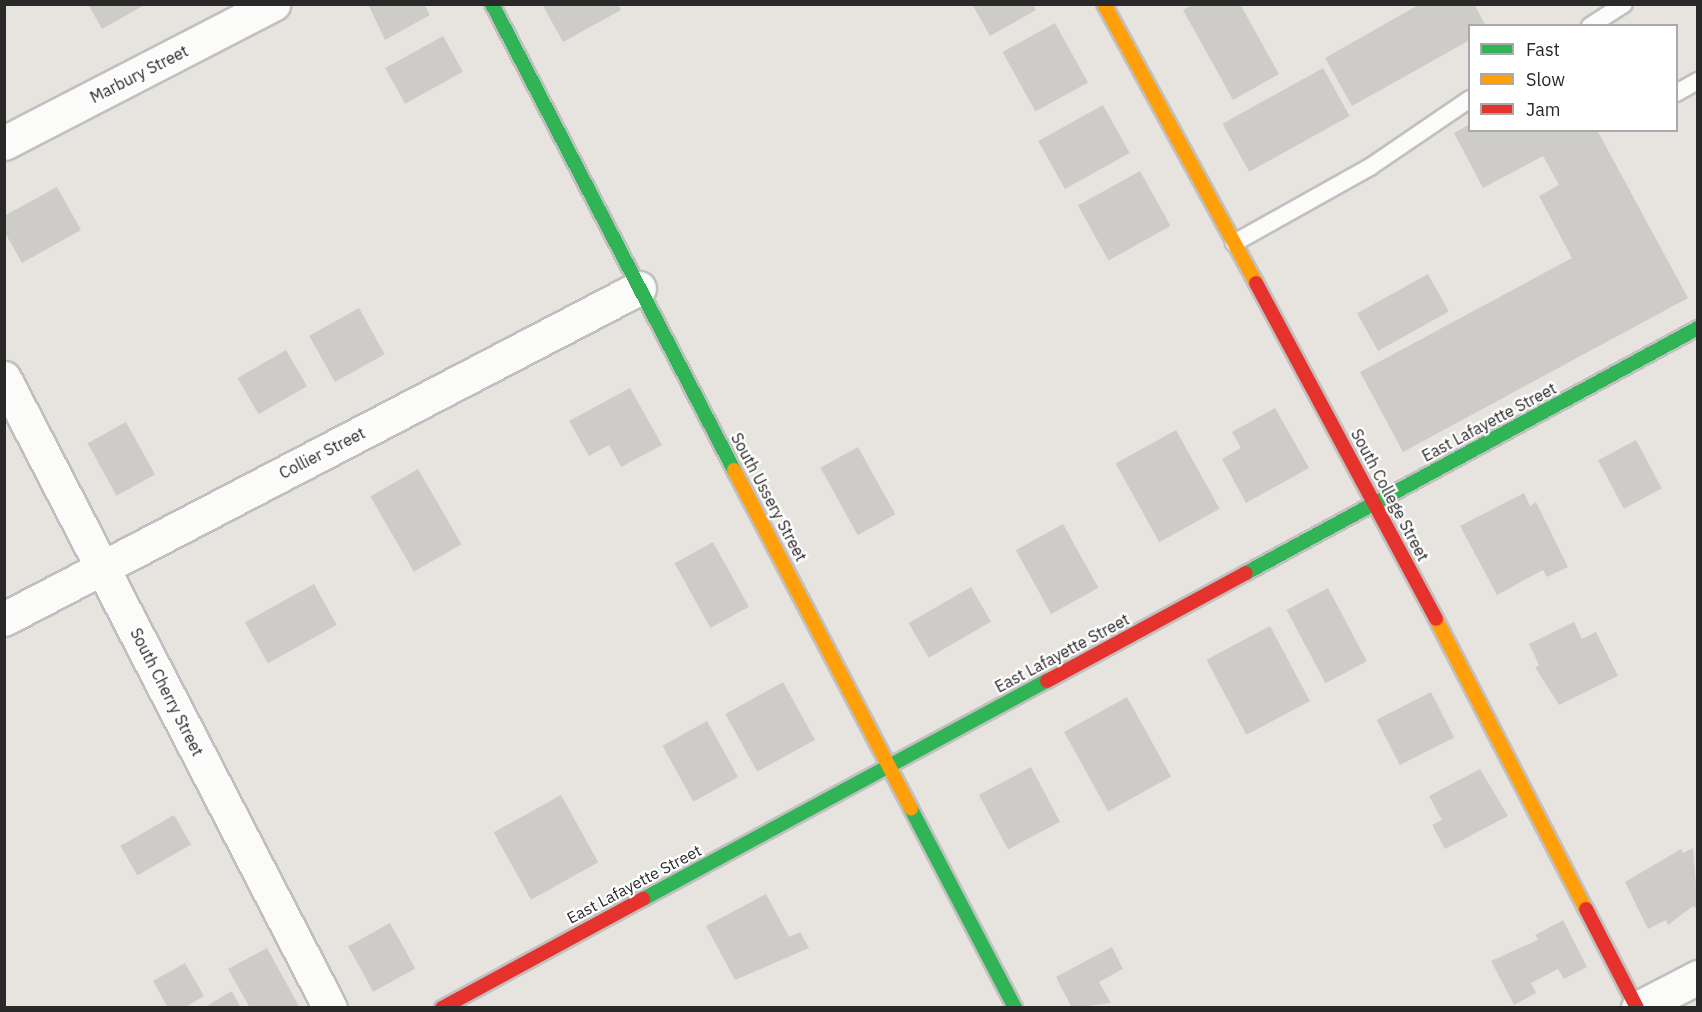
<!DOCTYPE html>
<html>
<head>
<meta charset="utf-8">
<style>
  body { margin:0 }
  #map { position:relative; width:1702px; height:1012px; overflow:hidden; background:#e7e4e0; font-family:"IBM Plex Sans",sans-serif }
  div>[style] { position:absolute }
  [style*='--x'] { left:calc(var(--x)*1px); top:calc(var(--y)*1px); width:calc(var(--w)*1px); rotate:calc(var(--a)*1deg) }
  .building>* { inset:0; background:#ceccc9; transform-origin:0 0 }
  .roads { filter:drop-shadow(2px 0 #c1c0c0) drop-shadow(-2px 0 #c1c0c0) drop-shadow(0 2px #c1c0c0) drop-shadow(0 -2px #c1c0c0) }
  .lane>* { height:16px; margin:-8px; padding:0 8px; transform-origin:8px; border-radius:8px; background:#fbfbfa }
  .street>* { height:33px; margin:-16.5px; padding:0 16.5px; transform-origin:16.5px; border-radius:16.5px; background:#fbfbfa }
  .fast>* { height:14px; margin:-7px; padding:0 7px; transform-origin:7px; border-radius:7px; background:#30b455 }
  .slow>* { height:14px; margin:-7px; padding:0 7px; transform-origin:7px; border-radius:7px; background:#ff9f0a }
  .jam>* { height:14px; margin:-7px; padding:0 7px; transform-origin:7px; border-radius:7px; background:#e5322d }
  span { translate:-50% -50%; white-space:nowrap; text-align:center; line-height:1.15; -webkit-text-stroke:4.5px #fff; paint-order:stroke }
  .street-label { font-size:16px; color:#292929 }
  .frame { position:absolute; inset:0; border:6px solid #292929; pointer-events:none }
  .legend { position:absolute; left:1468px; top:24px; width:210px; height:108px; box-sizing:border-box; background:#fff; border:2px solid #a9a9a9; margin:0; padding:8px 10px; list-style:none; font-size:18px; color:#292929 }
  .legend li { display:flex; align-items:center; gap:12px; height:30px }
  .legend b { width:30px; border:2px solid #a9a9a9 }
</style>
</head>
<body>
<div id="map">
  <div class="building">
    <i style="clip-path:polygon(88px 4px,146px 4px,102px 29px)"></i>
    <i style="clip-path:polygon(368px 4px,424px 4px,430px 15px,385px 40px)"></i>
    <i style="clip-path:polygon(542px 4px,618px 4px,621px 10px,563px 42px)"></i>
    <i style="clip-path:polygon(972px 4px,1032px 4px,1036px 10px,990px 36px)"></i>
    <i style="clip-path:polygon(1194px 4px,1240px 4px,1279px 74px,1233px 100px,1183px 10px)"></i>
    <i style="clip-path:polygon(1420px 4px,1474px 4px,1486px 26px,1470px 26px,1470px 40px,1352px 106px,1325px 58px)"></i>
    <i style="left:1055px;top:23px;width:68px;height:60px;rotate:61deg"></i>
    <i style="left:443px;top:36px;width:41px;height:66px;rotate:61deg"></i>
    <i style="left:1323px;top:68px;width:55px;height:115px;rotate:61deg"></i>
    <i style="left:1103px;top:105px;width:55px;height:74px;rotate:61deg"></i>
    <i style="clip-path:polygon(1470px 124px,1470px 130px,1597px 130px,1688px 298px,1403px 452px,1360px 372px,1572px 258px,1539px 196px,1559px 185px,1543px 156px,1483px 188px,1454px 133px)"></i>
    <i style="left:1140px;top:171px;width:63px;height:71px;rotate:61deg"></i>
    <i style="clip-path:polygon(57px 187px,81px 230px,22px 263px,4px 231px,4px 216px)"></i>
    <i style="left:1428px;top:274px;width:43px;height:81px;rotate:61deg"></i>
    <i style="left:359px;top:308px;width:53px;height:57px;rotate:61deg"></i>
    <i style="left:286px;top:350px;width:42px;height:56px;rotate:60deg"></i>
    <i style="clip-path:polygon(630px 388px,662px 445px,621px 467px,609px 445px,589px 456px,569px 421px)"></i>
    <i style="clip-path:polygon(1275px 408px,1309px 468px,1246px 503px,1222px 459px,1241px 448px,1232px 432px)"></i>
    <i style="left:126px;top:422px;width:60px;height:44px;rotate:61deg"></i>
    <i style="left:1176px;top:430px;width:90px;height:69px;rotate:61deg"></i>
    <i style="left:1636px;top:440px;width:55px;height:43px;rotate:62deg"></i>
    <i style="left:858px;top:447px;width:77px;height:43px;rotate:61deg"></i>
    <i style="left:418px;top:469px;width:87px;height:55px;rotate:60deg"></i>
    <i style="clip-path:polygon(1524px 493px,1530px 506px,1536px 502px,1568px 567px,1547px 577px,1543px 570px,1497px 595px,1460px 526px)"></i>
    <i style="left:1063px;top:524px;width:73px;height:54px;rotate:61deg"></i>
    <i style="left:713px;top:542px;width:74px;height:44px;rotate:61deg"></i>
    <i style="left:314px;top:584px;width:47px;height:79px;rotate:61deg"></i>
    <i style="left:971px;top:587px;width:40px;height:72px;rotate:60deg"></i>
    <i style="left:1328px;top:588px;width:83px;height:47px;rotate:62deg"></i>
    <i style="clip-path:polygon(1574px 622px,1582px 639px,1596px 632px,1618px 676px,1559px 705px,1535px 667px,1539px 665px,1529px 644px)"></i>
    <i style="left:1270px;top:626px;width:85px;height:72px;rotate:62deg"></i>
    <i style="left:783px;top:682px;width:66px;height:66px;rotate:61deg"></i>
    <i style="left:1431px;top:692px;width:51px;height:61px;rotate:63deg"></i>
    <i style="left:1127px;top:697px;width:91px;height:72px;rotate:61deg"></i>
    <i style="left:707px;top:721px;width:64px;height:51px;rotate:61deg"></i>
    <i style="left:1031px;top:767px;width:62px;height:59px;rotate:62deg"></i>
    <i style="clip-path:polygon(1480px 769px,1508px 816px,1445px 849px,1432px 825px,1442px 820px,1429px 796px)"></i>
    <i style="left:561px;top:795px;width:77px;height:77px;rotate:61deg"></i>
    <i style="left:174px;top:815px;width:34px;height:62px;rotate:60deg"></i>
    <i style="clip-path:polygon(1693px 848px,1698px 910px,1693px 906px,1668px 925px,1666px 920px,1648px 929px,1625px 882px,1681px 849px,1683px 853px)"></i>
    <i style="clip-path:polygon(766px 894px,789px 937px,800px 932px,809px 948px,735px 980px,706px 926px)"></i>
    <i style="clip-path:polygon(1563px 920px,1587px 967px,1564px 979px,1558px 969px,1531px 983px,1536px 993px,1514px 1005px,1491px 961px,1538px 940px,1535px 935px)"></i>
    <i style="left:390px;top:923px;width:52px;height:48px;rotate:61deg"></i>
    <i style="clip-path:polygon(1112px 947px,1123px 969px,1099px 982px,1111px 1003px,1072px 1008px,1056px 977px)"></i>
    <i style="clip-path:polygon(267px 948px,300px 1008px,250px 1008px,228px 969px)"></i>
    <i style="clip-path:polygon(185px 963px,204px 996px,184px 1008px,168px 1008px,153px 981px)"></i>
    <i style="clip-path:polygon(232px 991px,241px 1008px,203px 1008px)"></i>
  </div>
  <div class="roads">
    <div class="lane">
      <i style="--x:1590;--y:26;--w:40;--a:-32.9"></i>
      <i style="--x:1676;--y:93;--w:25;--a:-29"></i>
      <i style="--x:1234;--y:243;--w:156;--a:-29.2"></i>
      <i style="--x:1370;--y:167;--w:121;--a:-34.2"></i>
    </div>
    <div class="street">
      <i style="--x:4;--y:143;--w:303;--a:-27.3"></i>
      <i style="--x:4;--y:378;--w:709;--a:62.64"></i>
      <i style="--x:4;--y:619;--w:716;--a:-27.53"></i>
      <i style="--x:1638;--y:1008;--w:68;--a:-27.3"></i>
    </div>
    <div class="fast">
      <i style="--x:492;--y:4;--w:525;--a:62.56"></i>
      <i style="--x:1246;--y:573;--w:514;--a:-28.46"></i>
      <i style="--x:911;--y:809;--w:225;--a:62.4"></i>
      <i style="--x:643;--y:899;--w:459;--a:-28.4"></i>
    </div>
    <div class="slow">
      <i style="--x:1104;--y:4;--w:318;--a:61.4"></i>
      <i style="--x:734;--y:470;--w:382;--a:62.4"></i>
      <i style="--x:1436;--y:619;--w:326;--a:62.7"></i>
    </div>
    <div class="jam">
      <i style="--x:1256;--y:283;--w:381;--a:61.8"></i>
      <i style="--x:1047;--y:681;--w:226;--a:-28.5"></i>
      <i style="--x:1586;--y:909;--w:111;--a:62.7"></i>
      <i style="--x:442;--y:1008;--w:229;--a:-28.5"></i>
    </div>
  </div>
  <div class="street-label">
    <span style="left:139px;top:74px;rotate:-27deg">Marbury Street</span>
    <span style="left:1489px;top:422px;rotate:-28deg">East Lafayette Street</span>
    <span style="left:322px;top:453px;rotate:-27deg">Collier Street</span>
    <span style="left:1390px;top:495px;rotate:62deg">South College Street</span>
    <span style="left:769px;top:497px;rotate:62deg">South Ussery Street</span>
    <span style="left:1062px;top:653px;rotate:-28deg">East Lafayette Street</span>
    <span style="left:167px;top:692px;rotate:63deg">South Cherry Street</span>
    <span style="left:634px;top:884px;rotate:-28deg">East Lafayette Street</span>
  </div>
  <div class="frame"></div>
  <ul class="legend">
  <li><b style="height:8px;background:#30b455"></b>Fast</li>
  <li><b style="height:8px;background:#ff9f0a"></b>Slow</li>
  <li><b style="height:8px;background:#e5322d"></b>Jam</li>
  </ul>
</div>
</body>
</html>
